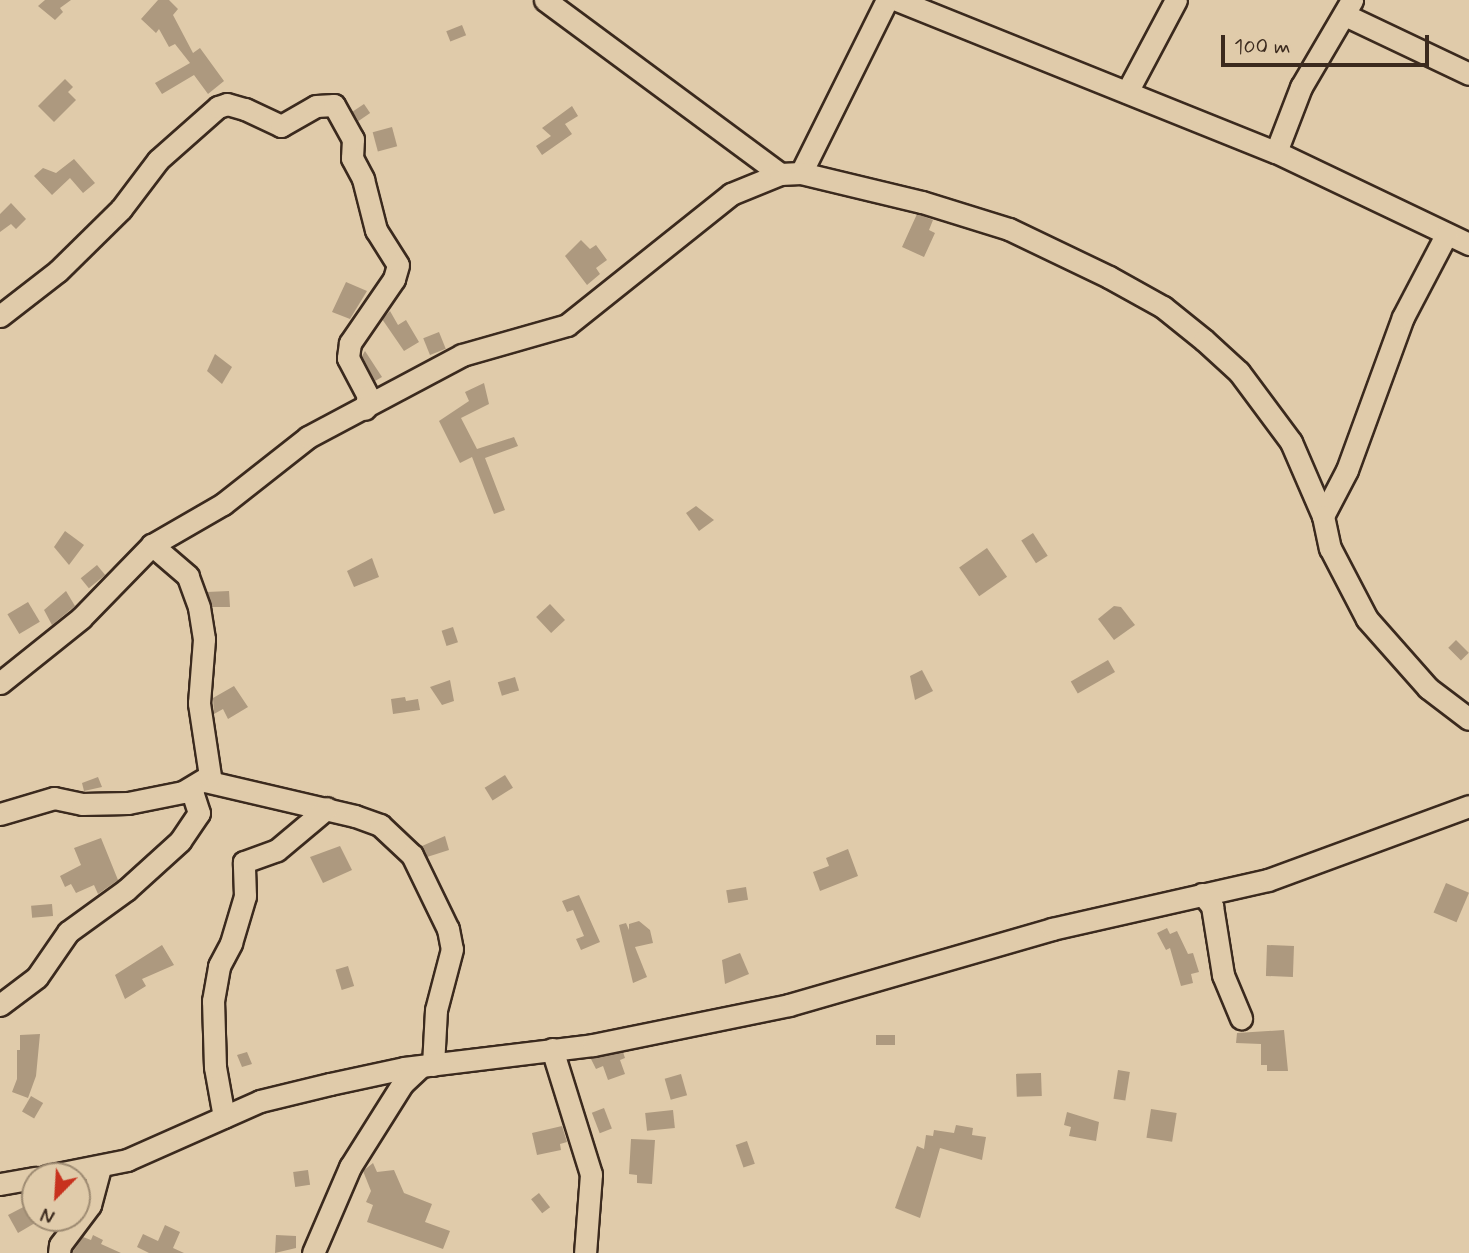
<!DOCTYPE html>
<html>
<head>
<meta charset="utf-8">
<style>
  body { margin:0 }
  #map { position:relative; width:1469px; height:1253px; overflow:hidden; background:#e0cbaa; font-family:Mynerve,sans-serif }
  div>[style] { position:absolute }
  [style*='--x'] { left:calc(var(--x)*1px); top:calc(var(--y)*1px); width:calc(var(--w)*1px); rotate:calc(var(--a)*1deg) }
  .building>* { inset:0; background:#ad997f; transform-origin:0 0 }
  .roads { filter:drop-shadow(2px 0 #3b2a1e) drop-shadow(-2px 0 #3b2a1e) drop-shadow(0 2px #3b2a1e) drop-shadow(0 -2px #3b2a1e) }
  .minor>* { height:21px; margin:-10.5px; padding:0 10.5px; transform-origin:10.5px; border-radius:10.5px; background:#e0cbaa }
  span { translate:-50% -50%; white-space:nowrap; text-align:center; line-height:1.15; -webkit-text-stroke:6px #e0cbaa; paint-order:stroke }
  .north { position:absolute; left:21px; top:1162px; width:70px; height:70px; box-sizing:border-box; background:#e0cbaa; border:2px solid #9e8b72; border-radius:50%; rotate:204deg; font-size:19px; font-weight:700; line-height:28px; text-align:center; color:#3b2a1e }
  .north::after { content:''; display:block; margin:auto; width:24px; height:32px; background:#c8321e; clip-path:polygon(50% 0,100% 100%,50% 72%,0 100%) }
  .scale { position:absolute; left:1221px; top:35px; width:208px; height:32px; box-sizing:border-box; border:4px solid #3b2a1e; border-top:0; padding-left:9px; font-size:21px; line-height:24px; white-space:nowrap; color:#3b2a1e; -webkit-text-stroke:5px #e0cbaa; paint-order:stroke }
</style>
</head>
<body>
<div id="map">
  <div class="building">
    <i style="clip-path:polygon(45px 0,71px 0,60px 8px,63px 12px,55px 20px,38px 6px)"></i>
    <i style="clip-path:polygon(158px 0,169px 0,178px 9px,173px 15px,193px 53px,200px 48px,224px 81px,208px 94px,194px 75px,162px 94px,155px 83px,190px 63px,175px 44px,169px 47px,159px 29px,156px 33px,141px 19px)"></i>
    <i style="left:462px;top:25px;width:11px;height:17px;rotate:68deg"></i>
    <i style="clip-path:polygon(65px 79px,73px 87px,68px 92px,76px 100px,54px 122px,38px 106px)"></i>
    <i style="left:364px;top:104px;width:11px;height:14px;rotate:56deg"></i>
    <i style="clip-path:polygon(572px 106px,578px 116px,565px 124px,572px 134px,542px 155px,536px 146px,551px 136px,542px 128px)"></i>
    <i style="left:392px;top:127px;width:20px;height:20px;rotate:75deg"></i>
    <i style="clip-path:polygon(74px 159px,95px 183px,83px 193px,70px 178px,52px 195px,34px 176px,43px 168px,56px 173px)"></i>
    <i style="clip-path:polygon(11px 203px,26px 219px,16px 229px,11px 224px,0 232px,0 214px)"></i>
    <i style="clip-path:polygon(917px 214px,933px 220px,929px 230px,935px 233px,924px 257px,902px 247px)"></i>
    <i style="clip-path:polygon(581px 240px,590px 249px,596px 245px,607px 260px,596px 268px,600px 274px,587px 285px,565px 256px)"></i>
    <i style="clip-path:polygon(346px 282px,367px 291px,350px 319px,332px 312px)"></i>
    <i style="clip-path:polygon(390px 311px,398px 325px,406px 320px,419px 342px,404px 351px,382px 319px)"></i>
    <i style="left:439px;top:332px;width:18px;height:17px;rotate:68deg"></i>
    <i style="clip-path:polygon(365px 351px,382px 377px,375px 381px,362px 356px)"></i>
    <i style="clip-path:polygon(215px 354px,232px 367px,222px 384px,207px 371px)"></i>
    <i style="clip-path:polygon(484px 383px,489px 404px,461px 418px,477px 449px,514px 437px,518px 446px,485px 458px,505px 510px,494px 514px,472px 457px,460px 463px,439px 421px,469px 401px,465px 392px)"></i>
    <i style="clip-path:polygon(696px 506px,714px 520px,699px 531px,686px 513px)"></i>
    <i style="clip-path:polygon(65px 531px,84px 545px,69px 565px,54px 547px)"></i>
    <i style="left:1033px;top:533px;width:27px;height:14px;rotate:57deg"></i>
    <i style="left:987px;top:548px;width:35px;height:34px;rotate:55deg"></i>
    <i style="clip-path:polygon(372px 558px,379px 577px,354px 587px,347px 571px)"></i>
    <i style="left:97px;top:565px;width:13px;height:21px;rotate:51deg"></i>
    <i style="clip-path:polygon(66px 591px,75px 606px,52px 625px,44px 610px)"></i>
    <i style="clip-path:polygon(229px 591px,230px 607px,212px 607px,207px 592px)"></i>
    <i style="left:28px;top:602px;width:23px;height:24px;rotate:59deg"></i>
    <i style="left:550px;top:604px;width:22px;height:19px;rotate:47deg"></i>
    <i style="clip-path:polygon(1114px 606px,1121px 607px,1135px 625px,1114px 640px,1098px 619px)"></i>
    <i style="left:453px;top:627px;width:16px;height:12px;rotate:72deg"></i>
    <i style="left:1456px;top:640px;width:18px;height:11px;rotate:45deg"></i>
    <i style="left:1108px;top:660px;width:14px;height:43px;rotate:60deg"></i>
    <i style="clip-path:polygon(922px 670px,933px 691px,915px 700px,910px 676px)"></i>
    <i style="left:515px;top:677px;width:14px;height:18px;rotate:73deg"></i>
    <i style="clip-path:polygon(450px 680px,454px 701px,442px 705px,430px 687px)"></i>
    <i style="clip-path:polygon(234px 686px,248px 707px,228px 719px,223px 709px,214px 714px,213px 698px)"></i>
    <i style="clip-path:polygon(405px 697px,406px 701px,418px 699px,420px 710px,393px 714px,391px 699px)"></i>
    <i style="left:505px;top:775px;width:15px;height:24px;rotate:58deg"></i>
    <i style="clip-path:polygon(98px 777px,102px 787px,84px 791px,82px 783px)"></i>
    <i style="clip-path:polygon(445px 836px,449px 850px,427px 857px,422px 846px)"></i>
    <i style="clip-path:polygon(101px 838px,118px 880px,98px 894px,94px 885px,76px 893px,71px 884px,65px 887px,60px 876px,81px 865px,74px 848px)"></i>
    <i style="clip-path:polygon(340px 846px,352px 870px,323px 883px,310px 857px)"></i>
    <i style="clip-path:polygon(848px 849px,858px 876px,820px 891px,813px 872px,829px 866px,826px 858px)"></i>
    <i style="left:1446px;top:883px;width:25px;height:32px;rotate:23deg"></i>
    <i style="left:746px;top:887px;width:13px;height:20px;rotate:81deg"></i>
    <i style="clip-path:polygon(579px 895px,600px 942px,581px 950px,576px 939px,584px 936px,573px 910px,567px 912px,562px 901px)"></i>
    <i style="left:52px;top:904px;width:12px;height:21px;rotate:85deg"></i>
    <i style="clip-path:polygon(639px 921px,650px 930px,653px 943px,635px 947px,647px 977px,633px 983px,619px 925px,626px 923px,629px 930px,629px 924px)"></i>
    <i style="clip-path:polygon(1167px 928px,1170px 934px,1177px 931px,1188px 954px,1193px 953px,1199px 972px,1191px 974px,1193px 983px,1181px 986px,1170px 948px,1166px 950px,1157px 933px)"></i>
    <i style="clip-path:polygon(162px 945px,174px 965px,142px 979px,146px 986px,125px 999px,115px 975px)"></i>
    <i style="left:1267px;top:945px;width:27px;height:31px;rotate:2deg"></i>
    <i style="clip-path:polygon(740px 953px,749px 974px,725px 984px,722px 960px)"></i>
    <i style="left:348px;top:966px;width:21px;height:13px;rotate:73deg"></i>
    <i style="clip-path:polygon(1284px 1030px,1288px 1071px,1267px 1071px,1267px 1065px,1261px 1065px,1261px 1044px,1236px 1043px,1237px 1033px)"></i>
    <i style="clip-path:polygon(40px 1034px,36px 1076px,28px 1098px,12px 1092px,17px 1079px,17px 1050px,20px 1050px,20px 1035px)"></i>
    <i style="left:876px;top:1035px;width:19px;height:10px"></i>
    <i style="clip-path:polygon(247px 1052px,252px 1064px,242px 1067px,237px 1055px)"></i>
    <i style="clip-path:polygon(623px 1052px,625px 1058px,620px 1060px,625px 1074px,608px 1080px,603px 1066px,596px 1069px,591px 1059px)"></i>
    <i style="left:1118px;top:1070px;width:12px;height:29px;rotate:9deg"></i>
    <i style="left:1041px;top:1073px;width:23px;height:25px;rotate:88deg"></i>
    <i style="left:681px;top:1074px;width:22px;height:17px;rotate:74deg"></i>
    <i style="left:31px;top:1096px;width:14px;height:18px;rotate:30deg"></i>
    <i style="left:604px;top:1108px;width:22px;height:13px;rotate:69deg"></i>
    <i style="left:1151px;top:1109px;width:26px;height:29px;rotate:9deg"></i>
    <i style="left:673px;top:1110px;width:18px;height:28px;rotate:84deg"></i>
    <i style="clip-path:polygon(1067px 1112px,1099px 1122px,1096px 1141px,1069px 1136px,1071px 1127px,1064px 1125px)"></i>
    <i style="clip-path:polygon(956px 1125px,973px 1128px,972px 1135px,986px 1137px,982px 1160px,940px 1148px,920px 1218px,895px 1208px,917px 1146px,924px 1149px,926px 1135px,933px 1136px,934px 1130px,954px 1133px)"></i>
    <i style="clip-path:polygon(562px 1126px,567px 1142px,560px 1144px,561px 1150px,537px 1155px,532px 1133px)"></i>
    <i style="clip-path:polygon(631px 1139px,655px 1140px,652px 1184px,637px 1183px,637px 1175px,629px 1174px)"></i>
    <i style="left:747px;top:1141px;width:24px;height:12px;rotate:71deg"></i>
    <i style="clip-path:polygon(373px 1163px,377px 1172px,394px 1170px,404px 1193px,432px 1204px,425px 1222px,450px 1231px,443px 1249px,367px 1222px,373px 1205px,366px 1202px,371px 1191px,363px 1171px)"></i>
    <i style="left:308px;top:1170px;width:15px;height:15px;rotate:82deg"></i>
    <i style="left:539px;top:1193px;width:18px;height:10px;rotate:52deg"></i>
    <i style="clip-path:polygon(35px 1201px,35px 1223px,18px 1233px,8px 1215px)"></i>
    <i style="clip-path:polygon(165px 1225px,180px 1232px,173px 1248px,184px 1253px,149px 1253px,137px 1247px,143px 1234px,158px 1241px)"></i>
    <i style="clip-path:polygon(93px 1235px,103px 1240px,101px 1244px,121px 1253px,72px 1253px,83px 1237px,91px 1240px)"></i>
    <i style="clip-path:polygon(276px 1235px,296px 1236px,296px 1248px,275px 1253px)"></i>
  </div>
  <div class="roads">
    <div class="minor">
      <i style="--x:545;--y:0;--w:292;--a:36.5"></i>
      <i style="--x:897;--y:0;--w:408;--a:21.9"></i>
      <i style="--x:1276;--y:152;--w:214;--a:25.5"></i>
      <i style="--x:1345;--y:15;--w:137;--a:25.4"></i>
      <i style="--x:1127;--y:92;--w:104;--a:-62"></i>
      <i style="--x:1276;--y:152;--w:70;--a:-69"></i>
      <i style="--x:1301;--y:87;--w:101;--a:-59.6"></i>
      <i style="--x:801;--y:173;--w:193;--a:-63.6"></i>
      <i style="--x:0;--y:316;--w:73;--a:-37.8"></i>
      <i style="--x:58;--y:271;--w:88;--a:-44.5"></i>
      <i style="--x:121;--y:209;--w:61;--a:-52.9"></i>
      <i style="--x:158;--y:160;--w:80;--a:-41.5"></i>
      <i style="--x:218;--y:107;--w:9;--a:-18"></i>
      <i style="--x:227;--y:104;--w:19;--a:16"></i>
      <i style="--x:245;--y:109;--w:40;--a:25"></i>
      <i style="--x:281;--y:126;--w:40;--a:-29.7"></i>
      <i style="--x:316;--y:106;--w:18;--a:-3"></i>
      <i style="--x:334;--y:105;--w:39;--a:61"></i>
      <i style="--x:353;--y:139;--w:19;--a:93"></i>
      <i style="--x:352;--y:158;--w:24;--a:62"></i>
      <i style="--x:363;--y:179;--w:53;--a:75.7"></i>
      <i style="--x:376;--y:230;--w:41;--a:57.8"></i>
      <i style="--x:398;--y:265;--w:15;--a:106"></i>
      <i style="--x:394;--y:279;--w:78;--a:124.5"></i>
      <i style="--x:350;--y:343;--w:15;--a:98"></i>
      <i style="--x:348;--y:358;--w:43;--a:62.2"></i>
      <i style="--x:368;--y:396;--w:13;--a:103"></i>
      <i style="--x:1323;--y:516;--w:52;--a:-62.4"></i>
      <i style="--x:1347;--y:470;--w:163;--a:-69.9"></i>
      <i style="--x:1403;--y:317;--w:93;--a:-62.3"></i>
      <i style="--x:0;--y:683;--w:104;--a:-38.7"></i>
      <i style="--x:81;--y:618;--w:102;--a:-45.8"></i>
      <i style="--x:152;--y:545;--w:82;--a:-30"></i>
      <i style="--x:223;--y:504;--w:108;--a:-38.2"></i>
      <i style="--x:308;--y:437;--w:174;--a:-28"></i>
      <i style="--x:462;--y:355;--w:109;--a:-15.9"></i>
      <i style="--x:567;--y:325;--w:210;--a:-38.6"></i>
      <i style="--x:731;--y:194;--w:53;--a:-22.2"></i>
      <i style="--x:780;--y:174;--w:21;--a:-3"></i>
      <i style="--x:801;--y:173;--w:124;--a:13.5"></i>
      <i style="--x:922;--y:202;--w:91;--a:17.2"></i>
      <i style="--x:1009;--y:229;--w:111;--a:25.6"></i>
      <i style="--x:1109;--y:277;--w:62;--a:29.1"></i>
      <i style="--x:1163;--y:307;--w:53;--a:38.8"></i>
      <i style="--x:1204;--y:340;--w:47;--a:42.4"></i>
      <i style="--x:1239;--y:372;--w:87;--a:53.4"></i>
      <i style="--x:1291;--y:442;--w:81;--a:66.6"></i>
      <i style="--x:1323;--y:516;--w:33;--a:78"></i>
      <i style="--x:1330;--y:548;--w:80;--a:62.5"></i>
      <i style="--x:1367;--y:619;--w:92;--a:48.5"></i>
      <i style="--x:1428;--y:688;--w:51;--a:37.1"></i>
      <i style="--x:205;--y:781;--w:154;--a:13.1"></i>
      <i style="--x:355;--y:816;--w:27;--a:20"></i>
      <i style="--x:380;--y:825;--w:44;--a:43.2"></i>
      <i style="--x:412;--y:855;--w:82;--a:64.1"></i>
      <i style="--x:448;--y:929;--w:20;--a:79"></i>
      <i style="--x:452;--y:949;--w:63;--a:104.7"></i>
      <i style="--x:436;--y:1010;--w:55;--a:93.1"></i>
      <i style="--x:0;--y:814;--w:56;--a:-16.5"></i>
      <i style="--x:54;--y:798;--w:29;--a:12"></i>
      <i style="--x:82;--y:804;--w:46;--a:-1.2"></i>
      <i style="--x:128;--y:803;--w:56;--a:-11.3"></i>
      <i style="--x:183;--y:792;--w:31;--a:-31"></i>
      <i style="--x:210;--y:776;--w:74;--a:-98.6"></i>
      <i style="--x:199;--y:703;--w:64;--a:-85.5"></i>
      <i style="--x:204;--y:639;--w:32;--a:-99"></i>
      <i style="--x:199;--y:607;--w:33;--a:-110"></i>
      <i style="--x:188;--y:576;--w:48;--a:-139.3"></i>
      <i style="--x:1202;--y:894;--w:16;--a:50"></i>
      <i style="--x:1212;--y:906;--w:70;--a:80.9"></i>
      <i style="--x:1223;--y:975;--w:47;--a:67.3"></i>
      <i style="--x:0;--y:1005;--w:46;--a:-37.1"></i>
      <i style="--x:37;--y:977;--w:55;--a:-55.4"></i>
      <i style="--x:68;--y:932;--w:72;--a:-35.9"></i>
      <i style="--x:126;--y:890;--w:73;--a:-42.2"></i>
      <i style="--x:180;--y:841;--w:34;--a:-56"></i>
      <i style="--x:199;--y:813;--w:26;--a:-108"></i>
      <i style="--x:552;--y:1049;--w:131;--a:72.7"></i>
      <i style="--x:591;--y:1174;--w:79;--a:94.3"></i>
      <i style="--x:224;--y:1117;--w:51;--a:-100.2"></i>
      <i style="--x:215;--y:1067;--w:66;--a:-91.7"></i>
      <i style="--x:213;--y:1001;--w:36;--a:-80"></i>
      <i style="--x:219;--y:966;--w:26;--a:-62"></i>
      <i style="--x:231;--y:943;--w:49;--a:-73.4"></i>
      <i style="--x:245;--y:896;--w:34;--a:-92"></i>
      <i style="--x:244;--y:862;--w:35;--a:-20"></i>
      <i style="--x:277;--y:850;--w:65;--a:-40"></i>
      <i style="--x:47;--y:1176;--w:82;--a:-11.3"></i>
      <i style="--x:127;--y:1160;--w:145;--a:-23.9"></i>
      <i style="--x:260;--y:1101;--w:72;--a:-13.7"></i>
      <i style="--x:330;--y:1084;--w:76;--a:-12.2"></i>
      <i style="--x:404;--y:1068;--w:190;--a:-6.9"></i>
      <i style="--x:593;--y:1045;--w:200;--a:-11.5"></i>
      <i style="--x:789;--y:1005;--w:274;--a:-16.1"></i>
      <i style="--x:1052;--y:929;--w:221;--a:-12.8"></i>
      <i style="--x:1268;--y:880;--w:214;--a:-20.2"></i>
      <i style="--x:0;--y:1184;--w:36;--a:-10"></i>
      <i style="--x:59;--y:1253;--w:8;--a:-83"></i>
      <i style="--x:60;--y:1245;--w:50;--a:-53.1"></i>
      <i style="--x:90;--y:1205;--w:39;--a:-75"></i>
      <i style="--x:313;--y:1253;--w:94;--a:-66.7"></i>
      <i style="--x:350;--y:1167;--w:99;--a:-57.8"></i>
      <i style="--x:403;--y:1083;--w:23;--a:-43"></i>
    </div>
  </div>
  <div class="north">N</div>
  <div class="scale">100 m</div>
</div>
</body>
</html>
